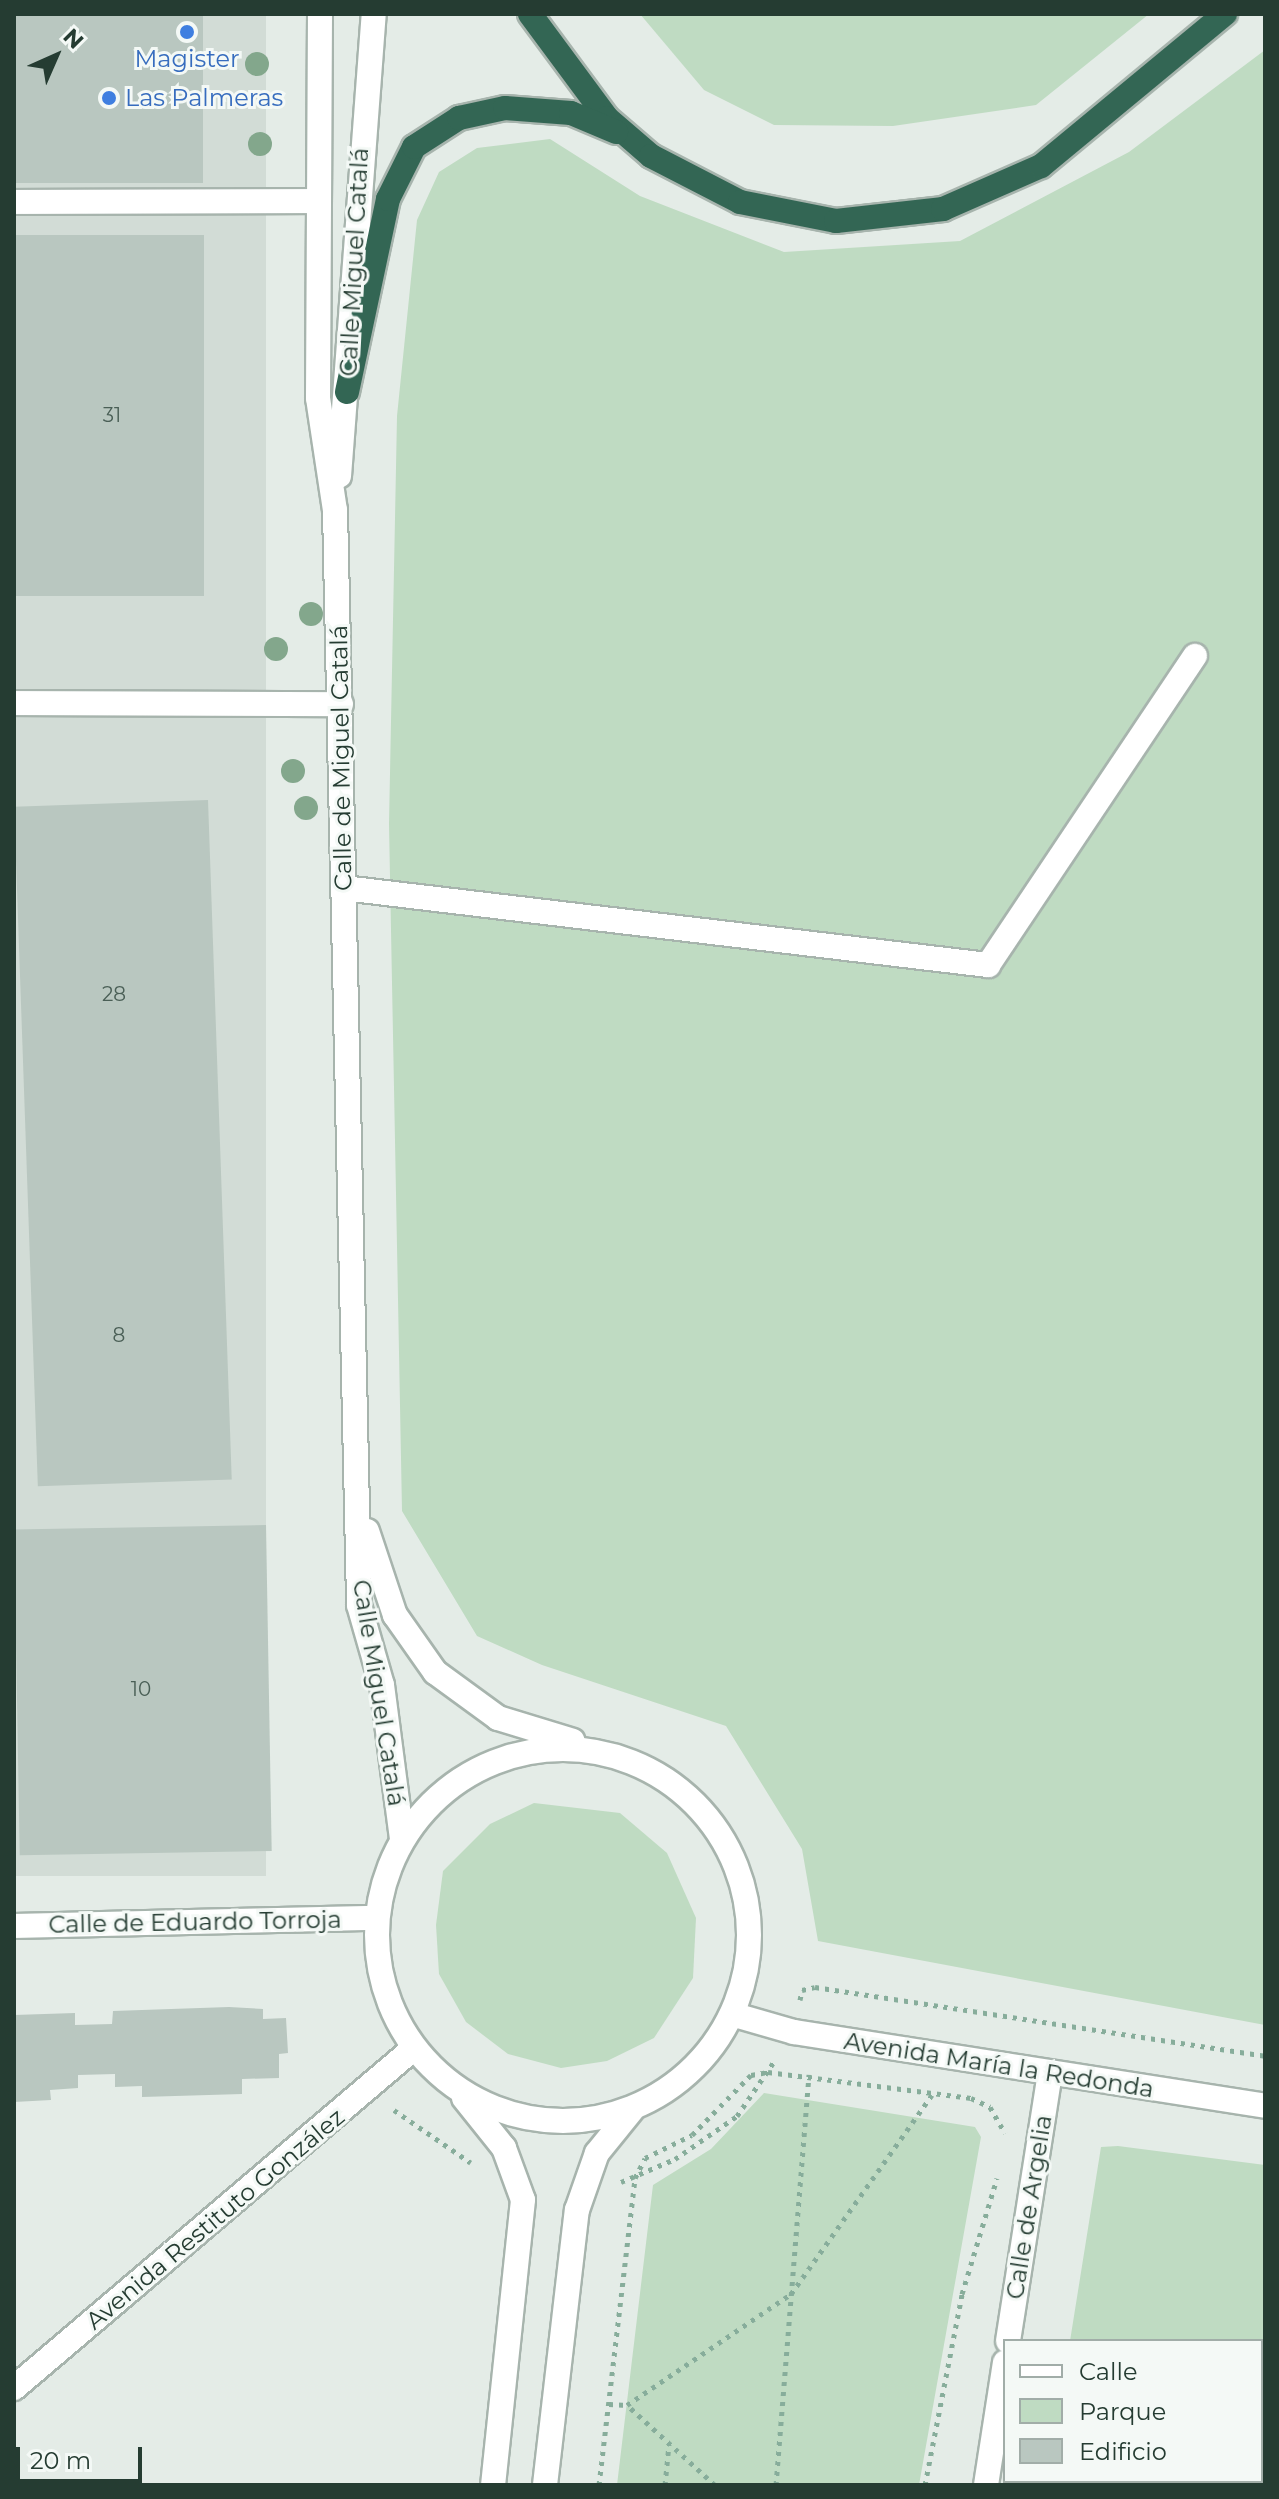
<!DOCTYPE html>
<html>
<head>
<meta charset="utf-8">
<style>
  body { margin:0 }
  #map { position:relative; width:1279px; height:2499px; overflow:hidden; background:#e4ece7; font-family:Montserrat,sans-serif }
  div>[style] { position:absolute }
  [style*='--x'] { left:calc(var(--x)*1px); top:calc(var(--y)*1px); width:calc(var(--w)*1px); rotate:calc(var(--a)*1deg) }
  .built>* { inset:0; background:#d2dcd6; transform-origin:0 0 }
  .green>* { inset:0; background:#bfdbc2 }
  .building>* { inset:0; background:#b9c7c0; transform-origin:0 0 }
  .path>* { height:5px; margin-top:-2.5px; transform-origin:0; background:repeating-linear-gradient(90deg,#87ad9b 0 4px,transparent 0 10px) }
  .roads { filter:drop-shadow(2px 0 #a7b4ad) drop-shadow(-2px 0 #a7b4ad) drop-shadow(0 2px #a7b4ad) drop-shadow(0 -2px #a7b4ad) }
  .minor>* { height:24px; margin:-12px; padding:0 12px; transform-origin:12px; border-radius:12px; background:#fff }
  .minor>.ring { margin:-12px; padding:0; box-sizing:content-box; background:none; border:24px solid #fff; border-radius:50% }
  .highway>* { height:24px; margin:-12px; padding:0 12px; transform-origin:12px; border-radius:12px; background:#336654 }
  .trees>* { width:24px; height:24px; margin:-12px; border-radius:50%; background:#83a78c }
  .dots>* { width:22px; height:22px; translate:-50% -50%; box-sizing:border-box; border:4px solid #f4f9f6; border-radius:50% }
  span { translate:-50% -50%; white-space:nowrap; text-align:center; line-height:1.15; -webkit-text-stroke:6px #f4f9f6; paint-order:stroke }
  .number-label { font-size:20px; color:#4a5f56 }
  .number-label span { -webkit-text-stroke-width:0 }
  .shop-label { font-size:24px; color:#366cbe }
  .left { translate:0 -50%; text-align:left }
  .street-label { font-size:24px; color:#253c32 }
  .frame { position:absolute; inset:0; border:16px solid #253c32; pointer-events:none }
  .legend { position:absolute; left:1003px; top:2339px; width:260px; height:144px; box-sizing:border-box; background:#f4f9f6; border:2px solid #a1ada8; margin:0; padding:10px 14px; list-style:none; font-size:24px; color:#253c32 }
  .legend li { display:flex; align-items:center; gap:16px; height:40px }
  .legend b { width:40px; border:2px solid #a1ada8 }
  .north { position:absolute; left:16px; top:16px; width:80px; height:80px; -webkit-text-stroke:6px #f4f9f6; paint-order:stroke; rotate:45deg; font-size:22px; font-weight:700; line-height:32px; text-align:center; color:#253c32 }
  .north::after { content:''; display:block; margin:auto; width:28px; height:36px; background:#253c32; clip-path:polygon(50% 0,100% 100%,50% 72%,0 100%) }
  .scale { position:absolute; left:16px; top:2447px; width:126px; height:36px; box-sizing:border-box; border:4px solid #253c32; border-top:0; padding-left:10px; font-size:24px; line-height:28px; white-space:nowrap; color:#253c32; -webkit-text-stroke:6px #f4f9f6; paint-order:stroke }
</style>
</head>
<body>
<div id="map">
  <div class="built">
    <i style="left:14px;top:14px;width:252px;height:1862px"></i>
  </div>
  <div class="green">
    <i style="clip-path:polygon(640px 14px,1149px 14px,1036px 105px,893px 126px,774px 125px,704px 90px)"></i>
    <i style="clip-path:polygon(1265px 50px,1265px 2025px,818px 1941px,802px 1849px,726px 1726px,542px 1665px,477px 1636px,402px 1511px,389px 824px,397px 416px,417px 220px,439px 172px,477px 148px,550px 139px,640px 196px,784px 252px,960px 241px,1129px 152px)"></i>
    <i style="clip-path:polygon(534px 1803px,620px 1813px,667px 1853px,696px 1918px,693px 1978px,654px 2038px,607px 2061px,561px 2068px,508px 2054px,466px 2022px,439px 1974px,436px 1925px,443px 1871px,490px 1824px)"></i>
    <i style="clip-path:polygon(764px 2093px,975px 2127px,981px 2137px,919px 2485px,617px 2485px,653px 2185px,711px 2149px)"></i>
    <i style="clip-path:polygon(1118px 2146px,1265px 2165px,1265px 2485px,1048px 2485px,1261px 2481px,1261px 2341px,1070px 2341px,1101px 2147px)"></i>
  </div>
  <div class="building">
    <i style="left:14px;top:14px;width:189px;height:169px"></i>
    <i style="left:16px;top:235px;width:188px;height:361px"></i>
    <i style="left:208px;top:800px;width:680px;height:194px;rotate:88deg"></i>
    <i style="left:266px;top:1525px;width:326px;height:252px;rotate:89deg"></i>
    <i style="clip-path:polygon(229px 2007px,263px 2009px,263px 2019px,286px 2018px,288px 2053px,279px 2054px,279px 2078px,242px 2079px,242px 2094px,142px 2097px,142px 2086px,115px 2087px,115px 2074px,78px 2075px,78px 2088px,50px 2090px,51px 2100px,14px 2102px,14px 2015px,75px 2013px,75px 2025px,112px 2024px,113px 2011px)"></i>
  </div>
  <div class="path">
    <i style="--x:800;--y:2000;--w:10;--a:-79"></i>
    <i style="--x:802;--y:1990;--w:13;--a:-13"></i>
    <i style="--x:815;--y:1987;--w:455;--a:8.7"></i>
    <i style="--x:394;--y:2110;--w:93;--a:34.5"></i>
    <i style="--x:621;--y:2182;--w:59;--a:-23.1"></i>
    <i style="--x:675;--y:2159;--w:75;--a:-34.7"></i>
    <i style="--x:737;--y:2116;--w:68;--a:-55.8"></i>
    <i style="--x:609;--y:2404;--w:18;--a:3"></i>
    <i style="--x:599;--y:2485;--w:309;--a:-83.3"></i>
    <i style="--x:635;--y:2178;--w:22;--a:-63"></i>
    <i style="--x:645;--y:2158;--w:52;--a:-26.1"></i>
    <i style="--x:692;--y:2135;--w:84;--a:-45.5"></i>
    <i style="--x:751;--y:2075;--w:17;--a:-10"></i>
    <i style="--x:768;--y:2072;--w:205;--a:7.3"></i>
    <i style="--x:971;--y:2098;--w:21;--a:25"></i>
    <i style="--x:990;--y:2107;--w:30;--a:60"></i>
    <i style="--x:665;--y:2485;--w:41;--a:-84.4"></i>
    <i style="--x:715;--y:2485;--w:119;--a:-137.7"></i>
    <i style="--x:627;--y:2405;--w:198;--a:-34.1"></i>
    <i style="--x:791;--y:2294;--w:244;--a:-54.7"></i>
    <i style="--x:776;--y:2485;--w:412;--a:-85.4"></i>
    <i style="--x:925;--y:2485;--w:195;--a:-79"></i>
    <i style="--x:962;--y:2294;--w:121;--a:-73.2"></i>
  </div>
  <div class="roads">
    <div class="minor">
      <i style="--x:320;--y:14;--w:384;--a:90.3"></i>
      <i style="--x:318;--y:398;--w:113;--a:81.4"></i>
      <i style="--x:335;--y:510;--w:1095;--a:88.74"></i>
      <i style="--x:359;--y:1605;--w:83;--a:74"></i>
      <i style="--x:382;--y:1685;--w:155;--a:82.6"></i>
      <i style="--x:14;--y:202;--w:305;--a:-0.2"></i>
      <i style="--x:339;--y:476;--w:463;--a:-85.7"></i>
      <i style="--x:14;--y:703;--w:327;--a:0.2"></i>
      <i style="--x:344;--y:888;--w:649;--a:6.82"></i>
      <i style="--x:988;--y:965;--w:372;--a:-56.2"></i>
      <i style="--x:367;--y:1531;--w:89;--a:71.6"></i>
      <i style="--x:395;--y:1615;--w:70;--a:54.9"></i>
      <i style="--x:435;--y:1672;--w:78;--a:36.1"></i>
      <i style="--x:498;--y:1718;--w:78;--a:17"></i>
      <i class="ring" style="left:377px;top:1749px;width:348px;height:348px"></i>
      <i style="--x:14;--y:1926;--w:362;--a:-1.3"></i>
      <i style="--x:735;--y:2015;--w:61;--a:16.1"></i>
      <i style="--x:794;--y:2032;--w:477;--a:8.9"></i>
      <i style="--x:464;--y:2098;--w:64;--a:51.3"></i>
      <i style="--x:504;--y:2148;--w:55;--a:69.9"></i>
      <i style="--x:523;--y:2200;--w:287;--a:96"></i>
      <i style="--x:1008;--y:2341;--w:270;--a:-81.1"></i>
      <i style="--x:14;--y:2388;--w:525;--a:-40.36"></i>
      <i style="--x:545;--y:2485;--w:277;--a:-83.4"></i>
      <i style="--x:577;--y:2210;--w:60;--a:-70.7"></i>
      <i style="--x:597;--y:2153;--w:55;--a:-50.9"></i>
      <i style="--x:986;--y:2485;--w:124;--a:-81.2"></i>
    </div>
    <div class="highway">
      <i style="--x:530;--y:14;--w:129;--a:53.5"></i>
      <i style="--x:607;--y:118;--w:58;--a:40.8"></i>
      <i style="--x:651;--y:156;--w:100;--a:27.3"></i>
      <i style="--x:740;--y:202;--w:98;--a:11.2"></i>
      <i style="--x:836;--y:221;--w:108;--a:-6.4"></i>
      <i style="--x:943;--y:209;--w:107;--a:-23.7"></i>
      <i style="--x:1041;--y:166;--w:239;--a:-39.6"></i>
      <i style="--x:347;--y:392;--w:197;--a:-78"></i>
      <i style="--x:388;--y:199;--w:58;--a:-63.4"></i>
      <i style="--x:414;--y:147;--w:54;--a:-32.8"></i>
      <i style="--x:459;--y:118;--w:47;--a:-12.3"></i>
      <i style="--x:505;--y:108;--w:66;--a:4.3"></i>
      <i style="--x:571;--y:113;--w:49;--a:22.9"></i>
    </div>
  </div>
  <div class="trees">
    <i style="left:257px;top:64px"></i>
    <i style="left:260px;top:144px"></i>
    <i style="left:311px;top:614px"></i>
    <i style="left:276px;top:649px"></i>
    <i style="left:293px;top:771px"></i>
    <i style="left:306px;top:808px"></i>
  </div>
  <div class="dots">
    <i style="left:187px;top:32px;background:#3f7fe0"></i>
    <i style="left:109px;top:98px;background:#3f7fe0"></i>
  </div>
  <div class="number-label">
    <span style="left:112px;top:415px">31</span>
    <span style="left:114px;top:994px">28</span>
    <span style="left:119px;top:1335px">8</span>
    <span style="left:141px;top:1689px">10</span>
  </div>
  <div class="shop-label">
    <span style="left:187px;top:59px">Magister</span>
    <span class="left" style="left:125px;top:98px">Las Palmeras</span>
  </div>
  <div class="street-label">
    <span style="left:354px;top:262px;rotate:-87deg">Calle Miguel Catalá</span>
    <span style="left:341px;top:758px;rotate:-91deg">Calle de Miguel Catalá</span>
    <span style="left:379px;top:1693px;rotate:81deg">Calle Miguel Catalá</span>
    <span style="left:195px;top:1922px;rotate:-1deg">Calle de Eduardo Torroja</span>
    <span style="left:999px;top:2065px;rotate:9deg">Avenida María la Redonda</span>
    <span style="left:1029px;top:2207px;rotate:-81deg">Calle de Argelia</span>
    <span style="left:215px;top:2219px;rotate:-40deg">Avenida Restituto González</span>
  </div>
  <div class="frame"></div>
  <ul class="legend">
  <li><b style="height:10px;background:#fff"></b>Calle</li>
  <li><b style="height:22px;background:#bfdbc2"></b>Parque</li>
  <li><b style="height:22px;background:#b9c7c0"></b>Edificio</li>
  </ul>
  <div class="north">N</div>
  <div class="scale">20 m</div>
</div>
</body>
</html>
